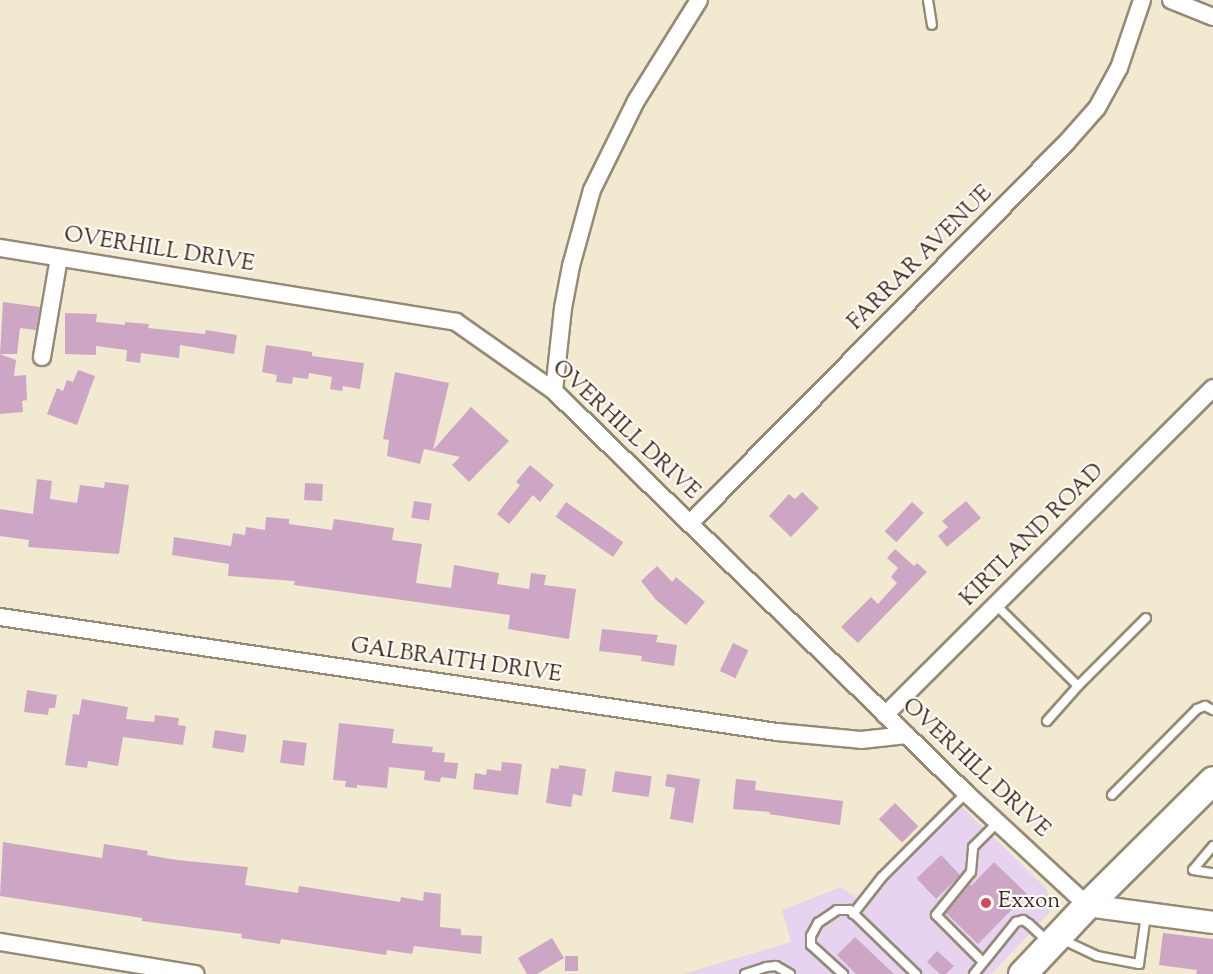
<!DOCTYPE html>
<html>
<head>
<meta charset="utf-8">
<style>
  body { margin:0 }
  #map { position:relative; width:1213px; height:974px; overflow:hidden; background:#f1e9d0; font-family:"Sorts Mill Goudy",serif }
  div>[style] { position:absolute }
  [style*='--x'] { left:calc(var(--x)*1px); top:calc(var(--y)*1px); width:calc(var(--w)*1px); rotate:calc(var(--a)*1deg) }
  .built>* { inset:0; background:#e6d3f0 }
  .building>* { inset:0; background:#cda6c6; transform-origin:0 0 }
  .roads { filter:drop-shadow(2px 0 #968a77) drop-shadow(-2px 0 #968a77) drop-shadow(0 2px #968a77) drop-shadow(0 -2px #968a77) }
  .service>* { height:8px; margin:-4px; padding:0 4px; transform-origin:4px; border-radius:4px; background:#fff }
  .minor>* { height:16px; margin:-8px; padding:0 8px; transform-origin:8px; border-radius:8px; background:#fff }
  .tertiary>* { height:21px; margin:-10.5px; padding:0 10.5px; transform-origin:10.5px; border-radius:10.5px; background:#fff }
  .primary>* { height:27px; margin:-13.5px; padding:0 13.5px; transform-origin:13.5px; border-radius:13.5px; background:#fff }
  .dots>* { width:16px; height:16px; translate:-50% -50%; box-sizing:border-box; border:3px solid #fdfcf7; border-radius:50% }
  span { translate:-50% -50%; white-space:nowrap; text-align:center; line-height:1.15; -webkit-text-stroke:4.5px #fdfcf7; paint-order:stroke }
  .street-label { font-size:22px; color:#3b2a1e }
  .poi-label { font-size:22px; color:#3b2a1e }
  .left { translate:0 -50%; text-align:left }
</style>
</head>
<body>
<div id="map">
  <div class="built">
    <i style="clip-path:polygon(961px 806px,1046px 888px,1049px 897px,1050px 912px,991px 974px,683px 974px,791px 942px,782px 910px,841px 887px,864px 904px)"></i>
  </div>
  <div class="building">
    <i style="clip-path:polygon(3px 302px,40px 307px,36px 330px,20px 328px,17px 354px,0 354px)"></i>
    <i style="clip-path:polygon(65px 313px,97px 314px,96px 322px,125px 325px,125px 322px,149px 324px,148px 328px,205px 334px,206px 330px,237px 335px,234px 354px,180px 345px,179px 358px,141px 353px,140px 363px,126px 361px,127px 350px,96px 346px,96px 355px,65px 354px)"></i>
    <i style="clip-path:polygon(266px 345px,312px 352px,312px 356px,364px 363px,360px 389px,343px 386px,342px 391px,330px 389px,332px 377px,309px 373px,308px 379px,293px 377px,292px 384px,276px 382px,277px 375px,262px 372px)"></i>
    <i style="clip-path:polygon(0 354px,16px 360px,14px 376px,26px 375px,27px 400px,22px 401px,23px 412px,0 414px)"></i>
    <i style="clip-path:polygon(78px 370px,95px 376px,77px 425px,47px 414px,57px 388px,63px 391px,67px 380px,73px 382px)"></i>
    <i style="clip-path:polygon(395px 372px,449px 383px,433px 450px,471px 407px,509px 441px,469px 482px,452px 465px,460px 457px,424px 449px,420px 464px,387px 456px,389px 440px,383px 439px)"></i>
    <i style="clip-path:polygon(530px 465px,554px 485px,540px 502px,533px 495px,509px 524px,497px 514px,520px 485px,516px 482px)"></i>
    <i style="clip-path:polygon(37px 479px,52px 481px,50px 499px,77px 503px,80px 485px,104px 488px,105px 482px,129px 485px,119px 554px,28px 547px,29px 540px,0 536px,0 509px,33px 514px)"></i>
    <i style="left:305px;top:483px;width:18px;height:17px;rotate:3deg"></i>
    <i style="clip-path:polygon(802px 492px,819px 508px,791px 537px,769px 516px,789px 494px,795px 499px)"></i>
    <i style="left:414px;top:501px;width:18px;height:17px;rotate:9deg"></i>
    <i style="clip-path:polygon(966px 501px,981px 518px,947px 547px,938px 536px,948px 527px,942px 521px)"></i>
    <i style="left:566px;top:502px;width:70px;height:18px;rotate:35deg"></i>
    <i style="left:912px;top:502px;width:16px;height:40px;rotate:43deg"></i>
    <i style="clip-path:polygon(266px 517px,289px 519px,289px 524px,332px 530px,334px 519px,394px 528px,392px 540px,422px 544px,416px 583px,451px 588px,454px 565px,499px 573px,497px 584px,529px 589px,531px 573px,546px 575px,544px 585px,576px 589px,569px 639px,508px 629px,510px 615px,294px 585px,295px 581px,228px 576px,229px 564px,172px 555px,174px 537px,231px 546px,233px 533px,245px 535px,246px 527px,265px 530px)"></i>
    <i style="clip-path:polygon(895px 549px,914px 566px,917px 563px,927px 572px,858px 643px,841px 627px,871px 597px,878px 604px,897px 583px,891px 577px,898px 568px,887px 558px)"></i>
    <i style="clip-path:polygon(657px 566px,672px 582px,676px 577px,705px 602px,686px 625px,656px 600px,641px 581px)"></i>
    <i style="clip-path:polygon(602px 629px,658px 635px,656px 642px,677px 645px,674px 666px,641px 661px,642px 656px,599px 651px)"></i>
    <i style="left:733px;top:643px;width:17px;height:31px;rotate:25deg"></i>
    <i style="clip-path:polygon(27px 690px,57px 695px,55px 708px,49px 708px,48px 715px,24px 712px)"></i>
    <i style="clip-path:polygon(82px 699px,128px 707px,126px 719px,154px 722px,155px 715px,179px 718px,178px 725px,186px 726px,183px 745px,123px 737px,118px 766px,88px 761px,87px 768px,65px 765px,73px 714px,79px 715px)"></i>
    <i style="clip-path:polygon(339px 723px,394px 729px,392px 743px,433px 747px,432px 752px,445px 753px,444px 762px,458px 763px,456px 779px,441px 777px,440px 782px,424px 780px,425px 771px,389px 767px,387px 788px,357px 785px,357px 788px,345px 787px,346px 781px,333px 780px)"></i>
    <i style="left:215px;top:730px;width:32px;height:18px;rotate:9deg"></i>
    <i style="left:283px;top:740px;width:24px;height:23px;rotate:7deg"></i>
    <i style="clip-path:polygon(502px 762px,522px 764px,518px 795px,473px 789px,475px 773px,486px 775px,487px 769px,501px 771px)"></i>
    <i style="clip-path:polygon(559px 765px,586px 769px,582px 796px,573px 794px,571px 807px,546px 803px,551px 768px,559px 769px)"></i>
    <i style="left:615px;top:771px;width:37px;height:21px;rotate:8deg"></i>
    <i style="clip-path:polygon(667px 774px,700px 779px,693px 823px,670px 819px,675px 788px,665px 786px)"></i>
    <i style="clip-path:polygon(736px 779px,756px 781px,755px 790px,843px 801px,840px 825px,769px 814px,770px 812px,733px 809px)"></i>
    <i style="left:895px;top:803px;width:33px;height:23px;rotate:45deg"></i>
    <i style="clip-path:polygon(3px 842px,102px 858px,104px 844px,148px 851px,147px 855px,177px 860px,248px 867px,245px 885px,298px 893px,299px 886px,400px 902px,401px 897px,423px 901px,424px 892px,441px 894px,440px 927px,461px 929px,461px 935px,482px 936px,481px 954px,414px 946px,412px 954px,387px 950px,386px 955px,281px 939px,280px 944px,241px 938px,242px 934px,164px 924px,142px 921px,142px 918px,0 896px)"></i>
    <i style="left:941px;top:855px;width:28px;height:34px;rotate:46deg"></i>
    <i style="clip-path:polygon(994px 862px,1027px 894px,978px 944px,946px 913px,970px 884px,971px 886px)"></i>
    <i style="clip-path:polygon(1163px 933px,1213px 939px,1213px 974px,1196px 974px,1197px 970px,1159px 965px)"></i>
    <i style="clip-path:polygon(855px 937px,894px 974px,856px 974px,837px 955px)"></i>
    <i style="clip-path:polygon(552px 938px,564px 958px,537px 974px,527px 974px,518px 958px)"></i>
    <i style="clip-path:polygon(937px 951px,954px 966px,946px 974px,940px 974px,927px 962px)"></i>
    <i style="left:565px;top:956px;width:13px;height:15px"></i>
  </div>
  <div class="roads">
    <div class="service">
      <i style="--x:928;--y:0;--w:25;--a:81"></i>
      <i style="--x:996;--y:605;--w:115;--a:44.6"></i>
      <i style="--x:1078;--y:686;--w:96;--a:-45"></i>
      <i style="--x:1047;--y:721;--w:47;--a:-48.5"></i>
      <i style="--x:1112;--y:795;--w:121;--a:-45.3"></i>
      <i style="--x:1197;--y:709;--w:9;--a:-21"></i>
      <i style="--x:1205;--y:706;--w:9;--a:27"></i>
      <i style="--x:1213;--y:846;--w:31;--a:130"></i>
      <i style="--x:1193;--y:870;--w:20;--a:9"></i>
      <i style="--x:853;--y:914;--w:47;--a:-51.9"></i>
      <i style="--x:882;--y:877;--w:119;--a:-45"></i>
      <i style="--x:1059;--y:938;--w:42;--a:25.3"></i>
      <i style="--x:1097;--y:956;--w:43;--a:10.8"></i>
      <i style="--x:1139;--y:964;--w:49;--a:-81.9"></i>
      <i style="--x:982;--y:961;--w:65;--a:-135"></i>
      <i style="--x:936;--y:915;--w:55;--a:-50.9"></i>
      <i style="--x:971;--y:872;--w:25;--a:-85"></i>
      <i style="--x:973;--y:847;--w:35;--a:-45"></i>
      <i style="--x:745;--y:974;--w:22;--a:-18"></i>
      <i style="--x:766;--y:967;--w:10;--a:-6"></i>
      <i style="--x:776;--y:966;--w:16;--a:30"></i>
      <i style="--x:843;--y:974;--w:43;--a:-137.8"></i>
      <i style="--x:811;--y:945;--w:9;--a:-90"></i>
      <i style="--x:811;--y:936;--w:15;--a:-62"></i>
      <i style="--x:818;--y:923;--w:23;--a:-34"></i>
      <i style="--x:837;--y:910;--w:13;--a:0"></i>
      <i style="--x:850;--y:910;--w:92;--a:44.1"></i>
      <i style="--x:974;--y:974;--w:67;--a:-51.1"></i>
      <i style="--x:1016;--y:922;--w:7;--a:-16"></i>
      <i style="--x:1023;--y:920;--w:7;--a:34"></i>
      <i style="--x:1029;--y:924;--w:25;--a:43"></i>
    </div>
    <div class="minor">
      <i style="--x:1171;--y:0;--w:45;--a:22"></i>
      <i style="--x:0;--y:248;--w:462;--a:9.2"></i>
      <i style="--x:456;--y:322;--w:120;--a:35.1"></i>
      <i style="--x:554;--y:391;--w:576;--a:44.3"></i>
      <i style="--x:966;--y:793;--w:165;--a:42.8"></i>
      <i style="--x:42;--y:357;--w:100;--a:-80.3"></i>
      <i style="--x:554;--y:391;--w:83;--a:-83.8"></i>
      <i style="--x:563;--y:308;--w:43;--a:-79.2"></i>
      <i style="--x:571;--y:266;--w:79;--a:-74.6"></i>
      <i style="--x:592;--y:190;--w:99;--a:-63.7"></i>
      <i style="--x:636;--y:101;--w:119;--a:-58"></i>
      <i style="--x:691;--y:522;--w:533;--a:-45.3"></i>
      <i style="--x:1066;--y:143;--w:47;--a:-48.5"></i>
      <i style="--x:1097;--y:108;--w:46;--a:-61.2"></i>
      <i style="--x:1119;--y:68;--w:72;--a:-71.3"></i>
      <i style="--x:0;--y:617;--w:785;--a:8.42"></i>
      <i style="--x:777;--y:732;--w:84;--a:5.4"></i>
      <i style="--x:861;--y:740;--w:46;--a:-6.2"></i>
      <i style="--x:885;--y:715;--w:463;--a:-44.9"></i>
      <i style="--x:0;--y:942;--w:198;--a:9.3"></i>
    </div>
    <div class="tertiary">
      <i style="--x:1087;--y:905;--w:127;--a:7.7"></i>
    </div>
    <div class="primary">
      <i style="--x:1022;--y:974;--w:95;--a:-46.7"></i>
      <i style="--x:1087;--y:905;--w:177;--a:-44.8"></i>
    </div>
  </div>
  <div class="dots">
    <i style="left:986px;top:903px;background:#d1495b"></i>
  </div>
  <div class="street-label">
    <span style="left:159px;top:251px;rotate:9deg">OVERHILL DRIVE</span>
    <span style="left:921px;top:259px;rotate:-45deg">FARRAR AVENUE</span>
    <span style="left:625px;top:431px;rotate:43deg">OVERHILL DRIVE</span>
    <span style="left:1033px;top:536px;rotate:-45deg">KIRTLAND ROAD</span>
    <span style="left:456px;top:662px;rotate:8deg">GALBRAITH DRIVE</span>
    <span style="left:975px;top:769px;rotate:43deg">OVERHILL DRIVE</span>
  </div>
  <div class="poi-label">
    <span class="left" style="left:998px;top:903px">Exxon</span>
  </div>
</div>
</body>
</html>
